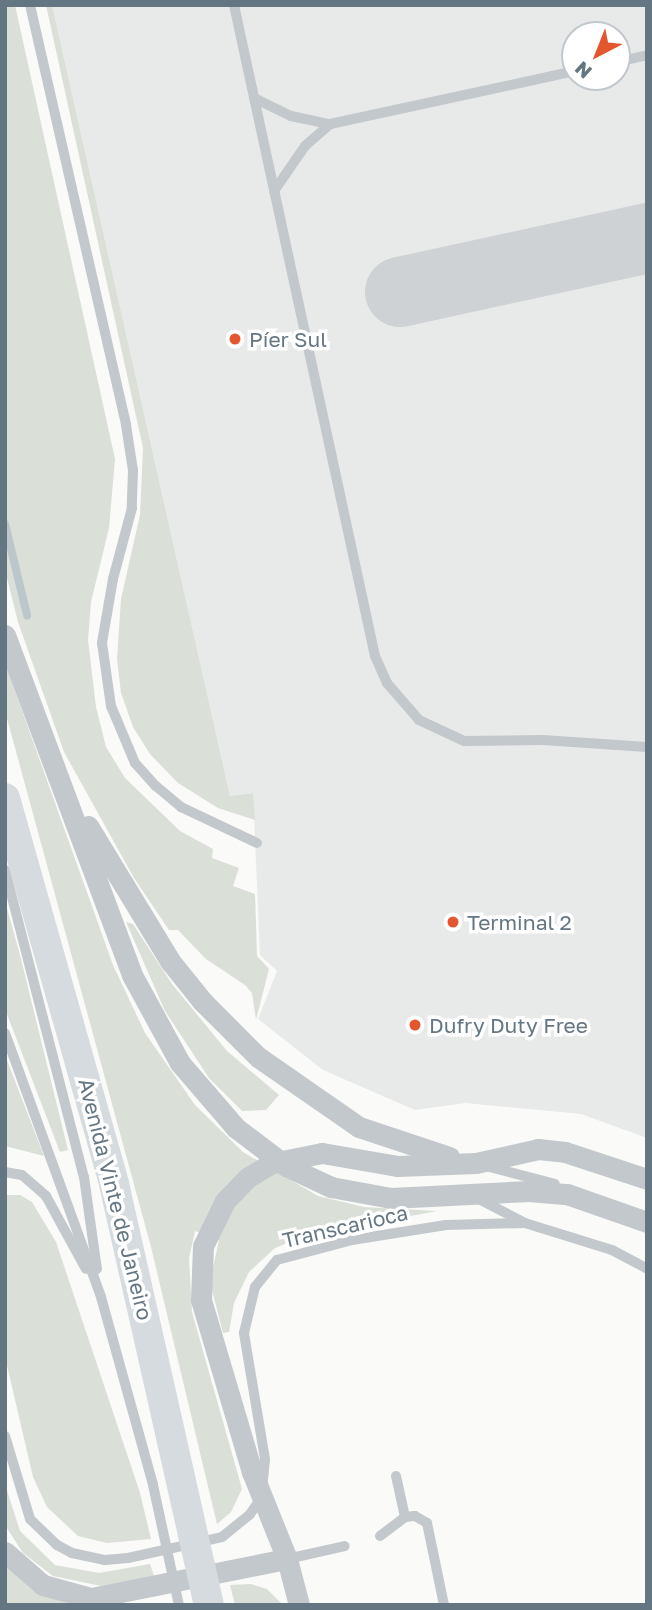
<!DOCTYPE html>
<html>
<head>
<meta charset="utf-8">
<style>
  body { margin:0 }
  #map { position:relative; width:652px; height:1610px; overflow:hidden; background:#fafaf8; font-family:"Golos Text",sans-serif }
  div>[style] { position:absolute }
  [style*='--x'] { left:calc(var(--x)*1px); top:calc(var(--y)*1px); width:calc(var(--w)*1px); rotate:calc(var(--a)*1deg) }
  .built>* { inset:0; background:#e8e9e9 }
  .green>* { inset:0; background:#dadfd7 }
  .stream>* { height:8px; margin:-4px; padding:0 4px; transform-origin:4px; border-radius:4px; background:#bbc7cb }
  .taxiway>* { height:70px; margin:-35px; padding:0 35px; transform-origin:35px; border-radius:35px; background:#ced2d4 }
  .lane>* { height:10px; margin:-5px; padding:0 5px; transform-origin:5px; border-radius:5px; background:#c3c8cc }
  .street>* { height:21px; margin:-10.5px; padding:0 10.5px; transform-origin:10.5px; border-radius:10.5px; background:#c3c8cc }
  .secondary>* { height:30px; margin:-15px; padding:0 15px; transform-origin:15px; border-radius:15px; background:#d6dbdf }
  .dots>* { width:19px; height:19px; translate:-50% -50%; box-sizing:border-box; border:4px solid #fff; border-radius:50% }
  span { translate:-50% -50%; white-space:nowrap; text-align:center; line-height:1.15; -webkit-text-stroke:7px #fff; paint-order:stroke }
  .poi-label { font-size:21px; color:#657683 }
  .left { translate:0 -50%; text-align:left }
  .street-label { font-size:21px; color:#657683 }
  .frame { position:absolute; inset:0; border:7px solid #657683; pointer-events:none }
  .north { position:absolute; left:561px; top:21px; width:70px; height:70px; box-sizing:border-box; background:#fff; border:2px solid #c1c8cd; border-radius:50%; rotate:222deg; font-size:19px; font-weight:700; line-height:28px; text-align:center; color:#657683 }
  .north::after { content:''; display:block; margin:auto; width:24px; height:32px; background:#e4572e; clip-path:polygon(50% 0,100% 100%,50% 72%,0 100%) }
</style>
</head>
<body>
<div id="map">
  <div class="built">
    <i style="clip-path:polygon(evenodd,52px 5px,647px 5px,647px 1138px,581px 1114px,465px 1103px,415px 1110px,323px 1070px,258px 1019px,277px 971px,260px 955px,253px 793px,230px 796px,52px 5px,575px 35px,617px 35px,617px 77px,575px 77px,575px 35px)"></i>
  </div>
  <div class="green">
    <i style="clip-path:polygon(5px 5px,15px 5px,115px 459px,109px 528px,91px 602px,88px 640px,96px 707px,106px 747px,125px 778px,180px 831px,213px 849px,212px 858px,239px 868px,233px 886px,255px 894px,257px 956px,269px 969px,256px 1020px,252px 993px,245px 985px,206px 959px,178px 930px,169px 930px,134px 878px,64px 752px,18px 622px,5px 570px)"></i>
    <i style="clip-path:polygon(46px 5px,52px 5px,230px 796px,253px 793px,255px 820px,218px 808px,178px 783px,150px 754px,133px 727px,121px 693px,117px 659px,121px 599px,140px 515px,143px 448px)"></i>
    <i style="clip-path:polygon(5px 663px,113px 965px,145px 1033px,195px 1105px,243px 1152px,318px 1196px,364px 1207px,437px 1211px,305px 1236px,275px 1248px,249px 1272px,234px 1303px,229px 1332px,223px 1333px,210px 1282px,219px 1240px,195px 1231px,189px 1258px,192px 1312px,242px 1489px,231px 1512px,217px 1524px,151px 1247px,5px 711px)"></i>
    <i style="clip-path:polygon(5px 901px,20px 955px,68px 1150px,60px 1152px,5px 1009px)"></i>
    <i style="clip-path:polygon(126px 922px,133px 924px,172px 984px,227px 1051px,279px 1095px,266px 1110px,242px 1111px,209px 1078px,165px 1011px)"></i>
    <i style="clip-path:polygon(5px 1055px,44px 1156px,5px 1146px)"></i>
    <i style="clip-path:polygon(5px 1195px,20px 1195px,32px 1202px,56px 1242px,140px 1493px,151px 1539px,107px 1543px,78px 1536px,47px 1507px,33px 1477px,5px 1357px)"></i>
    <i style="clip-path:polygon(5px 1484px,20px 1531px,55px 1565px,99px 1573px,150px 1564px,154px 1576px,101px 1586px,53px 1576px,23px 1553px,5px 1525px)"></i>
    <i style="clip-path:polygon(5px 1564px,27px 1585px,71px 1605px,5px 1605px)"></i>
    <i style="clip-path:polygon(251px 1584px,267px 1589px,283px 1605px,235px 1605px,230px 1585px)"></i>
  </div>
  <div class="stream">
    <i style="--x:5;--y:524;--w:94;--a:76.4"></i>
  </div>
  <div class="taxiway">
    <i style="--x:400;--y:292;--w:253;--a:-12.3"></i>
  </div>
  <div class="lane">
    <i style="--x:30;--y:5;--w:431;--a:77.1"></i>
    <i style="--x:126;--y:425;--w:46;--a:81.2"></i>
    <i style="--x:133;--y:470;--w:38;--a:92"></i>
    <i style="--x:132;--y:508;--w:73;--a:105"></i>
    <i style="--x:113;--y:579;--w:65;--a:99.8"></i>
    <i style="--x:102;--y:643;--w:64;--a:81.9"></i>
    <i style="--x:111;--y:706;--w:62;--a:67.2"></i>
    <i style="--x:135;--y:763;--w:31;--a:48"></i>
    <i style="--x:156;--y:786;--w:33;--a:40"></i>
    <i style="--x:181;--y:807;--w:84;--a:25.3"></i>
    <i style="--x:234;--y:5;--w:666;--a:77.78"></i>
    <i style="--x:375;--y:656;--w:30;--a:66"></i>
    <i style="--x:387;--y:683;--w:49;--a:49.1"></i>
    <i style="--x:419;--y:720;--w:50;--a:25"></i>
    <i style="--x:464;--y:741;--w:79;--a:-0.7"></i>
    <i style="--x:543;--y:740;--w:104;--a:3.9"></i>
    <i style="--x:617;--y:62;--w:31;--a:-13"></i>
    <i style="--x:254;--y:98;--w:41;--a:25.9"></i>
    <i style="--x:291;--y:116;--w:40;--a:12"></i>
    <i style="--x:330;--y:124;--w:251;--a:-12.2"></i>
    <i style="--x:274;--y:191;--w:55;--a:-55.4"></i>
    <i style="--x:305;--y:146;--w:33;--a:-41"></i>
    <i style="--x:5;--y:870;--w:317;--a:75.6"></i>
    <i style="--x:84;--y:1177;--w:93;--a:82"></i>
    <i style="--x:5;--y:1033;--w:281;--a:70"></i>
    <i style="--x:101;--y:1297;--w:195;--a:74.5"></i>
    <i style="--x:153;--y:1485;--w:123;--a:77.8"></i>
    <i style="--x:486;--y:1166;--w:71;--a:14.6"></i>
    <i style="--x:5;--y:1172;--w:17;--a:10"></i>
    <i style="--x:22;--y:1175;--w:32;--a:41"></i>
    <i style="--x:46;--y:1196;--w:83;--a:61.3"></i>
    <i style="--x:475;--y:1197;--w:54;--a:27.5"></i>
    <i style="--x:5;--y:1436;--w:87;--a:73.2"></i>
    <i style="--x:30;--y:1519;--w:37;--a:44"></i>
    <i style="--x:57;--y:1545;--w:17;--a:28"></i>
    <i style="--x:72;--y:1553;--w:34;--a:12"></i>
    <i style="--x:105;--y:1560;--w:23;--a:-5"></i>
    <i style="--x:128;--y:1558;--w:96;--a:-12.6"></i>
    <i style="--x:222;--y:1537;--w:36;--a:-39"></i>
    <i style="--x:250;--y:1514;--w:19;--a:-55"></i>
    <i style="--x:261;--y:1498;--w:39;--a:-84"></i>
    <i style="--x:265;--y:1459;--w:128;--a:-99.5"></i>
    <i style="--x:244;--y:1333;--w:47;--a:-76.6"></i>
    <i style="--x:255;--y:1287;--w:35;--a:-51"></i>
    <i style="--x:277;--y:1260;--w:78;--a:-14.9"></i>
    <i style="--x:352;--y:1240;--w:95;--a:-9.1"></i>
    <i style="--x:446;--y:1225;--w:79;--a:-1.5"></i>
    <i style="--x:525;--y:1223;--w:91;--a:17.2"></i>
    <i style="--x:612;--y:1250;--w:40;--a:28"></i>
    <i style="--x:396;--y:1476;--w:42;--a:77.6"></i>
    <i style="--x:380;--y:1536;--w:31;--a:-37"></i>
    <i style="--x:405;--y:1517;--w:10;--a:-6"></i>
    <i style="--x:415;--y:1516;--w:14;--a:30"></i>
    <i style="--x:427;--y:1523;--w:84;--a:78.3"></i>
    <i style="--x:287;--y:1559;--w:59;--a:-12.6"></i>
  </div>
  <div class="street">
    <i style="--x:5;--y:635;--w:363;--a:69.5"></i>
    <i style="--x:132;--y:975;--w:100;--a:61.4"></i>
    <i style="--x:180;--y:1063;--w:86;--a:49.3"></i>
    <i style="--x:236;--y:1128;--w:63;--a:37.2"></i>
    <i style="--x:286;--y:1166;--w:50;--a:25"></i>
    <i style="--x:331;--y:1187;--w:61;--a:10.4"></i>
    <i style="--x:391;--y:1198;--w:138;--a:-2.9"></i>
    <i style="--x:529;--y:1191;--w:38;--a:5"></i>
    <i style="--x:567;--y:1194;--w:85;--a:19.3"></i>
    <i style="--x:88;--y:826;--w:158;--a:58.7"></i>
    <i style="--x:170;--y:961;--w:53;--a:51.2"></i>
    <i style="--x:203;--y:1002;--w:78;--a:45"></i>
    <i style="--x:258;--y:1057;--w:123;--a:34.7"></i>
    <i style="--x:359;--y:1127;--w:95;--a:18.4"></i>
    <i style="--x:5;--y:1552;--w:50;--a:41"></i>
    <i style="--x:43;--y:1585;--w:50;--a:15.2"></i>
    <i style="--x:91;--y:1598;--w:200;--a:-11.3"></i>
    <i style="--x:299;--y:1605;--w:48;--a:-104.6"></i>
    <i style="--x:287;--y:1559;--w:94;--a:-111.9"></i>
    <i style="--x:252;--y:1472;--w:179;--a:-106.5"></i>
    <i style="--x:201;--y:1300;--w:54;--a:-87.9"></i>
    <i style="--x:203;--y:1246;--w:50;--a:-63.9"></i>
    <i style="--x:225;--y:1201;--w:32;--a:-46"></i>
    <i style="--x:247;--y:1178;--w:29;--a:-31"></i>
    <i style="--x:272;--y:1163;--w:51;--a:-11.3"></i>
    <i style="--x:322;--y:1153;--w:76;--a:9.8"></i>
    <i style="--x:397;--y:1166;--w:79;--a:-2.2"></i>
    <i style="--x:476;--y:1163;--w:64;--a:-12.7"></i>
    <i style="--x:538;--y:1149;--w:27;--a:6"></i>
    <i style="--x:565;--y:1152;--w:86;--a:18.2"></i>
  </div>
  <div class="secondary">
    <i style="--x:5;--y:798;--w:401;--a:74.2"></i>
    <i style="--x:114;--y:1184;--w:432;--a:77.3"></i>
  </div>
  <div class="dots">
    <i style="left:235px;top:339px;background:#e4572e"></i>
    <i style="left:453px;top:922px;background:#e4572e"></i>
    <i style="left:415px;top:1025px;background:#e4572e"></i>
  </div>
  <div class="poi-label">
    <span class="left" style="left:249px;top:339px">Píer Sul</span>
    <span class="left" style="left:467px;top:922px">Terminal 2</span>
    <span class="left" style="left:429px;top:1025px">Dufry Duty Free</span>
  </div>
  <div class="street-label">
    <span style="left:116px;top:1199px;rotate:76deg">Avenida Vinte de Janeiro</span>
    <span style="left:345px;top:1226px;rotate:-13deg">Transcarioca</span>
  </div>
  <div class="frame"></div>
  <div class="north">N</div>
</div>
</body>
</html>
